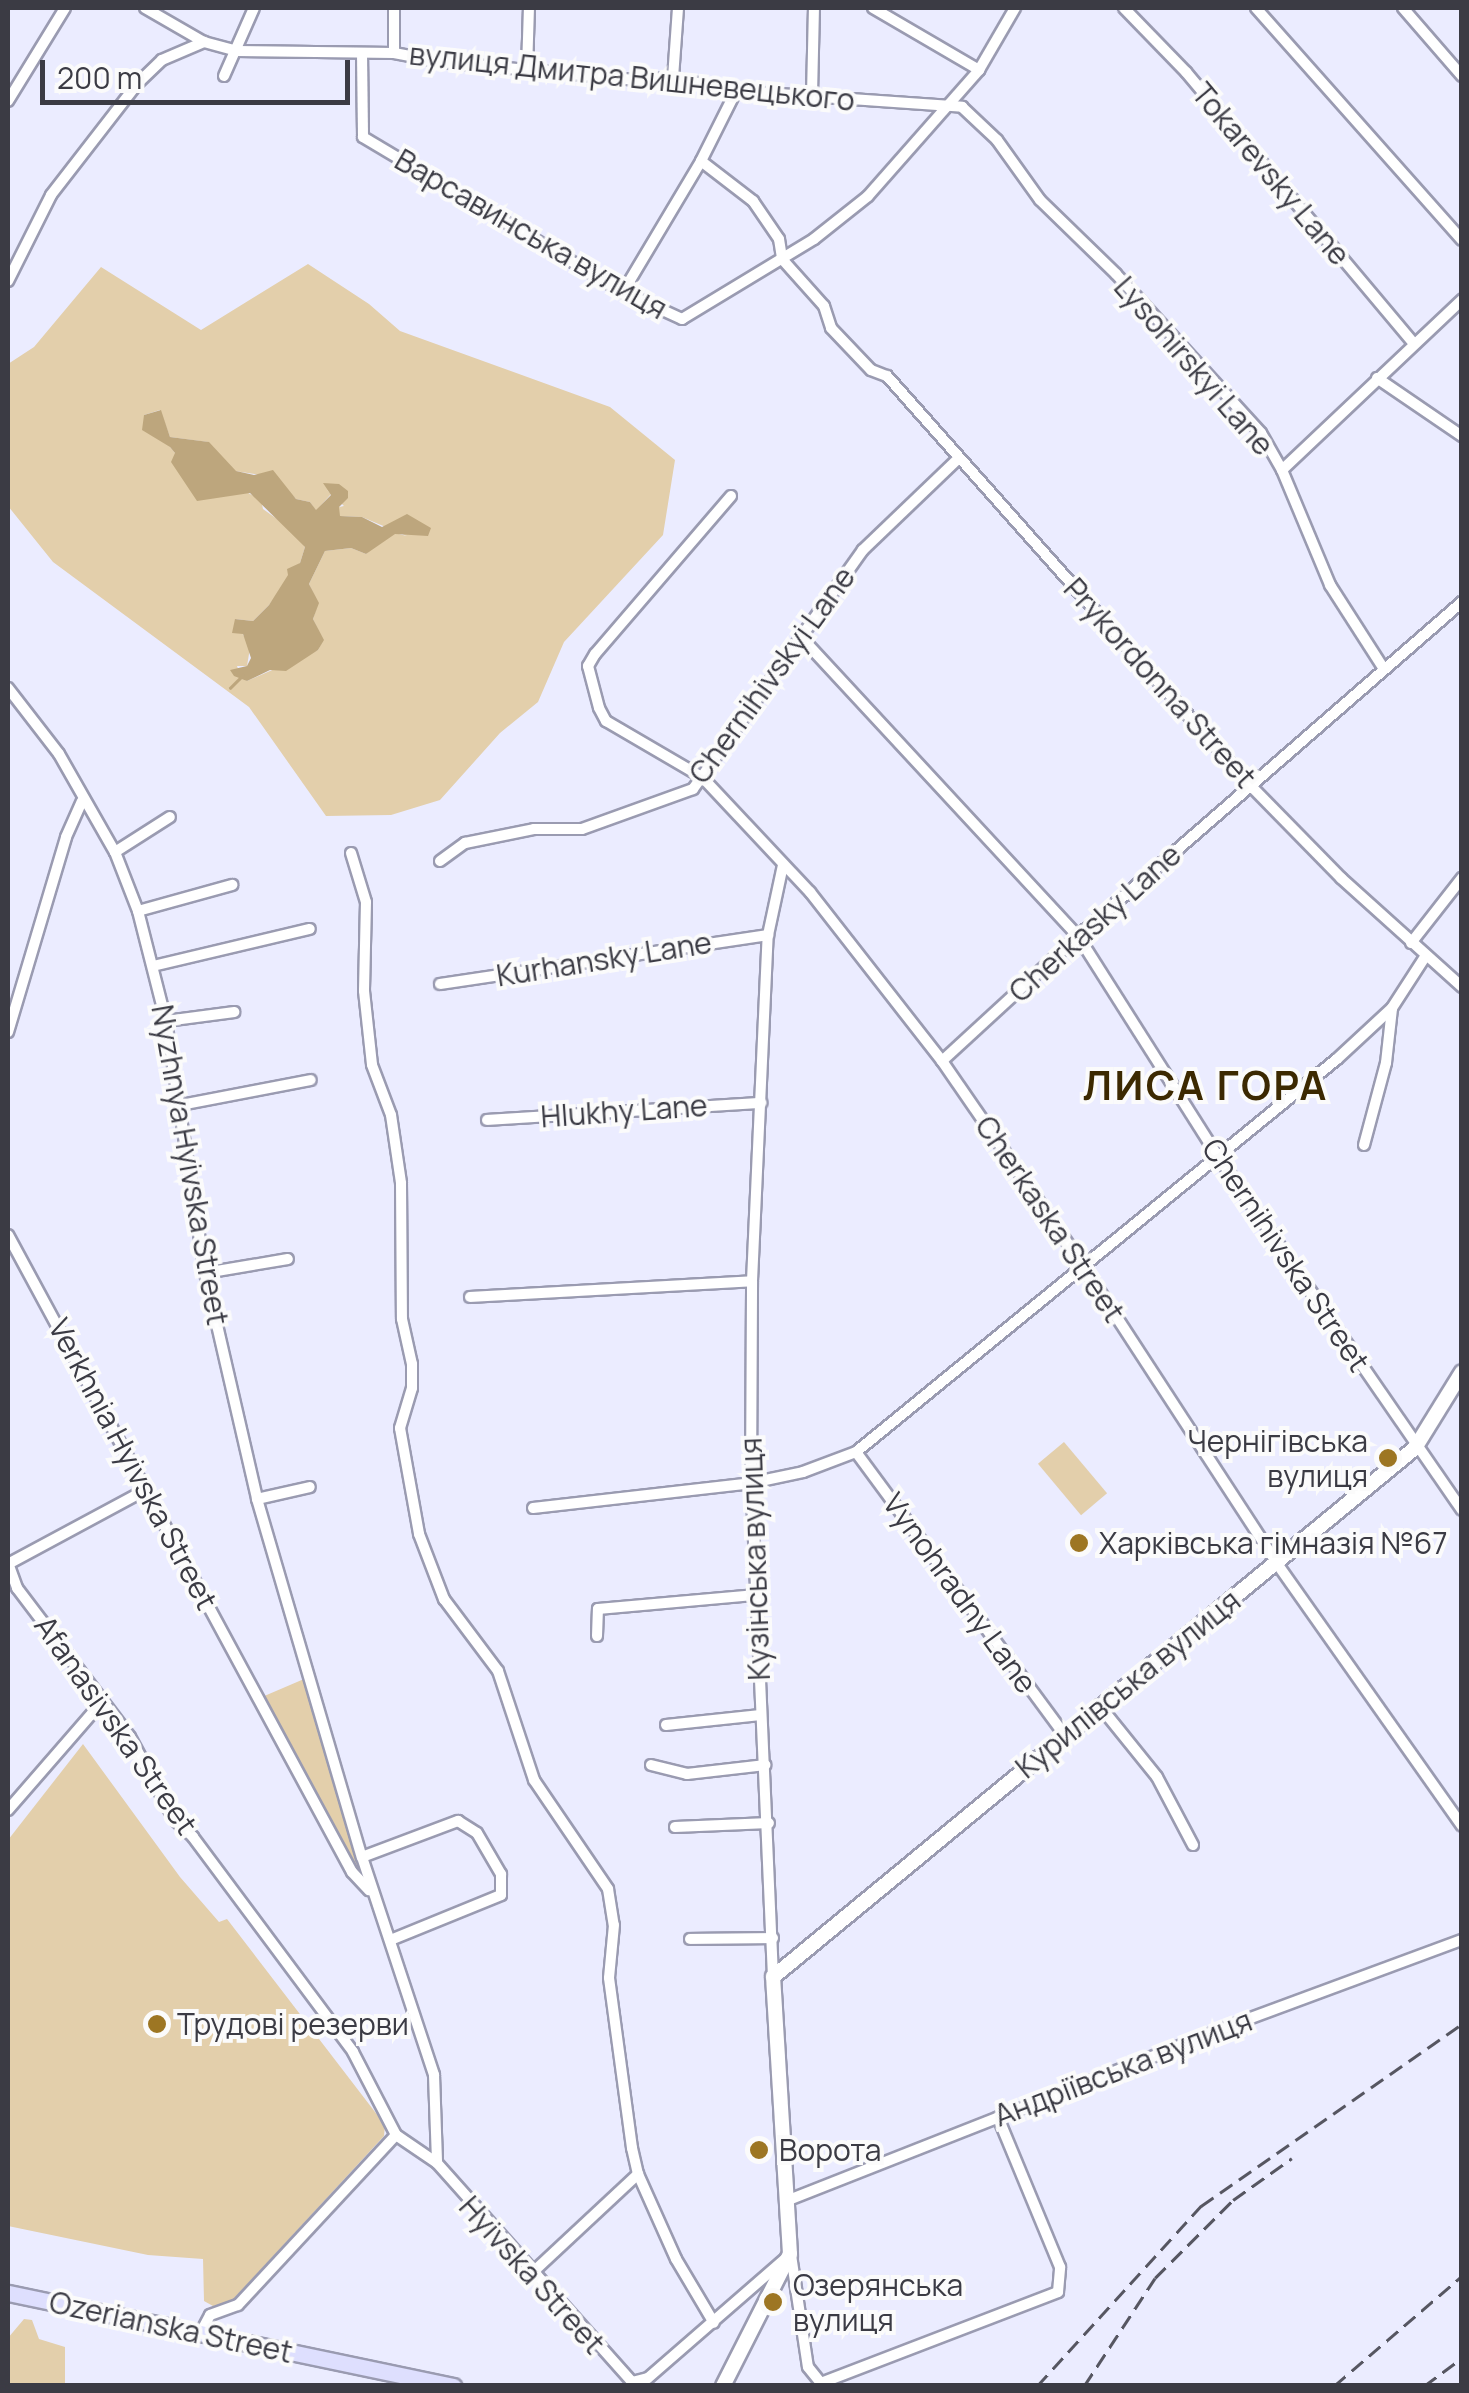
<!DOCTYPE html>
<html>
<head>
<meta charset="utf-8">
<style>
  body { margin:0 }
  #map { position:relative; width:1469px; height:2393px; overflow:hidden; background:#ebecff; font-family:Manrope,sans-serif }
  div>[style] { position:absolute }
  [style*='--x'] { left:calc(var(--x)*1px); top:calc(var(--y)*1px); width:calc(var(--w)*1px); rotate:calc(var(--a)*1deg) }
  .green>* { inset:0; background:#e3cfab; transform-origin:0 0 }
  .water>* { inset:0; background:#bda67d }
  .stream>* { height:2.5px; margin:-1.25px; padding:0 1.25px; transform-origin:1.25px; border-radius:1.25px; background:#bda67d }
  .roads { filter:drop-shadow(2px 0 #9a9bb1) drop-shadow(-2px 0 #9a9bb1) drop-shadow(0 2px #9a9bb1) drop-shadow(0 -2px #9a9bb1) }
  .minor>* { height:10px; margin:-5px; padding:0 5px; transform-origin:5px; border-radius:5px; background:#fff }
  .secondary>* { height:14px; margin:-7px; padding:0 7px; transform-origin:7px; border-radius:7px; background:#fff }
  .primary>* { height:15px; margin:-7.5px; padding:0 7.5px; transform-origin:7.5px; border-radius:7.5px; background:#dedffe }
  .rail>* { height:2.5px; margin-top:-1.25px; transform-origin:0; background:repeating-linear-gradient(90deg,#565661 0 15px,transparent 0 23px) }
  .dots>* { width:28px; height:28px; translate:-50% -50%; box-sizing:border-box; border:5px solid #fbfbfb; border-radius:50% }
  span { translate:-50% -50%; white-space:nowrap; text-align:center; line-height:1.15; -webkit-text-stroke:8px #fbfbfb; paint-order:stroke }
  .street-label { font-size:30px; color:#3b3b44 }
  .poi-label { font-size:30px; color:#3b3b44 }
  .right { translate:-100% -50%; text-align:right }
  .left { translate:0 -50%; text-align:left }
  .district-label { font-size:40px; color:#3c2901; font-weight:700; letter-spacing:2.5px }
  .frame { position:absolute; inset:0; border:10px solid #3b3b44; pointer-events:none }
  .scale { position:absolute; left:40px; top:60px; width:310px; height:45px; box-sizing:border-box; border:5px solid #3b3b44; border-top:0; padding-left:12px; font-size:30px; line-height:35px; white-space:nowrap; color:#3b3b44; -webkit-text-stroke:8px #fbfbfb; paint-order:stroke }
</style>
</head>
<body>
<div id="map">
  <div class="green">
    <i style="clip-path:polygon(evenodd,308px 264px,369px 304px,400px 331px,610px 407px,675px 460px,663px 535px,564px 642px,538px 702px,500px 733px,440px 800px,391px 815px,326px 816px,249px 707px,53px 562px,8px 506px,8px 364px,34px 347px,101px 267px,201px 330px,308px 264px,160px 410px,170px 437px,208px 442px,235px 471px,275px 477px,296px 499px,310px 502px,316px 511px,331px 494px,326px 489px,344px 506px,339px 507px,338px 516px,362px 517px,407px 536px,395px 533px,382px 539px,366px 554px,351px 548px,325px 551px,309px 584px,318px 603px,313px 619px,323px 640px,318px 650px,247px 681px,241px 677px,237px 666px,247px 666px,250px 648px,235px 619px,253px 621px,269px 605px,300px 563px,305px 547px,295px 532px,263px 509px,261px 500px,175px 453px,144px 415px,160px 410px)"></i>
    <i style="left:1064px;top:1442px;width:67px;height:34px;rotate:50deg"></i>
    <i style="clip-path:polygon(304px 1679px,361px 1869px,355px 1869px,262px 1697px)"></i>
    <i style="clip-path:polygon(83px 1744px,180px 1877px,219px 1922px,227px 1919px,385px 2125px,384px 2136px,229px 2304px,213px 2306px,204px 2301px,203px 2259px,148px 2255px,8px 2226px,8px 1840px)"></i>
    <i style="clip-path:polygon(24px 2319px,32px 2320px,39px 2339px,65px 2347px,65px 2385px,8px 2385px,8px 2338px)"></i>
  </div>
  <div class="water">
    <i style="clip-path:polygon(161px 410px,170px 437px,209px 442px,236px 471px,254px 475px,273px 470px,296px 499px,310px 502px,316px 510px,331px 495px,323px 483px,339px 484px,348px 491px,348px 498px,339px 507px,340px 516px,362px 517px,382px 527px,407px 514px,431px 528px,428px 536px,395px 534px,366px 554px,351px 548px,325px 551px,309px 584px,319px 603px,313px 619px,324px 640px,318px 650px,286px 671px,270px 670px,247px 681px,234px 676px,230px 670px,247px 666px,251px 658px,243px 634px,232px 633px,235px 619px,253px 621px,269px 605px,288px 575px,287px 569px,300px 563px,305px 547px,250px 493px,197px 501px,171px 462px,175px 453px,170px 447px,142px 430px,144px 415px)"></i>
  </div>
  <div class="stream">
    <i style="--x:230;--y:688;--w:18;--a:-45"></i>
  </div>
  <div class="roads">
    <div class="minor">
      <i style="--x:145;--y:8;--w:68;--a:30"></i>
      <i style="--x:204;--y:42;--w:34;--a:15"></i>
      <i style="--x:237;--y:51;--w:157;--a:0.7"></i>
      <i style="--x:394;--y:53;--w:49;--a:10.6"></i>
      <i style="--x:442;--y:62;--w:196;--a:5.3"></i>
      <i style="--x:637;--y:80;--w:36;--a:-3"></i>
      <i style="--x:673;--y:78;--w:64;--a:11.7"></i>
      <i style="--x:736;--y:91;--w:227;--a:4"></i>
      <i style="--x:962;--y:107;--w:48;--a:43.3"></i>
      <i style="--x:997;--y:140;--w:74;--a:54.4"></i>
      <i style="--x:1040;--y:200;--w:106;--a:44.2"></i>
      <i style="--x:1116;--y:274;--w:215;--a:47.6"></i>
      <i style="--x:1261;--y:433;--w:43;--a:60.4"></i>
      <i style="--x:1282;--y:470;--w:125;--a:67.3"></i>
      <i style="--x:1330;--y:585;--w:100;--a:57.3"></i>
      <i style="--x:394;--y:8;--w:45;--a:90"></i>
      <i style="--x:873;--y:8;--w:123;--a:30.3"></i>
      <i style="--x:1124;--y:8;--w:89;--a:45.9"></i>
      <i style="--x:1186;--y:72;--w:355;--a:50"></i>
      <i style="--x:1256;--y:8;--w:310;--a:48.4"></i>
      <i style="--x:1403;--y:8;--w:90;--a:49.1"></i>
      <i style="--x:362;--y:53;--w:84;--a:89.3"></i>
      <i style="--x:363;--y:137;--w:303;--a:30.8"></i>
      <i style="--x:623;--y:292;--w:65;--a:24.6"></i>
      <i style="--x:682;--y:319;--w:154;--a:-31.2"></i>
      <i style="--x:814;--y:239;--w:69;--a:-38.5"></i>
      <i style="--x:868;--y:196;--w:168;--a:-48.6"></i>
      <i style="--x:979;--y:70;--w:72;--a:-59.9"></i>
      <i style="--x:527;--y:70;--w:62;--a:-88.2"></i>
      <i style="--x:224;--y:76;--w:74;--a:-66.2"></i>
      <i style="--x:673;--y:78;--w:70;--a:-85.9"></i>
      <i style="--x:812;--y:95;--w:87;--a:-88.7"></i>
      <i style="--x:8;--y:101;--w:109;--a:-58.5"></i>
      <i style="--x:701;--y:161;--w:66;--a:37.6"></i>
      <i style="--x:753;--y:201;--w:46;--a:55.6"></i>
      <i style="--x:779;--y:239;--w:20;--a:81"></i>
      <i style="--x:782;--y:259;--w:63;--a:48.2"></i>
      <i style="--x:824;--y:306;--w:23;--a:72"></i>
      <i style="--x:831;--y:328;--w:58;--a:46.4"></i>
      <i style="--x:871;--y:370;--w:17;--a:21"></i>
      <i style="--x:887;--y:376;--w:548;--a:48.4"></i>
      <i style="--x:1251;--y:786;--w:129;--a:45.6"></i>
      <i style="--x:1341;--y:878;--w:163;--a:42"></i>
      <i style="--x:8;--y:281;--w:96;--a:-63.4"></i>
      <i style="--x:51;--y:195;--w:142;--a:-52.2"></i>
      <i style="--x:138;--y:83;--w:33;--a:-44"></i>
      <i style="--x:162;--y:60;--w:46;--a:-23.2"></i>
      <i style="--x:623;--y:292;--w:152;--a:-59.2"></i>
      <i style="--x:701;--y:161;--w:78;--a:-63.4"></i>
      <i style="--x:1377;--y:378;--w:103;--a:34.3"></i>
      <i style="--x:1282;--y:470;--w:248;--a:-43.4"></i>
      <i style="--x:731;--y:496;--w:208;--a:130.7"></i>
      <i style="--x:595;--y:654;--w:14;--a:120"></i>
      <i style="--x:588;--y:666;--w:43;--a:75.3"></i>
      <i style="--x:599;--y:708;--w:15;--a:62"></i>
      <i style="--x:606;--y:721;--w:111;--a:30.3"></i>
      <i style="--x:702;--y:777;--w:158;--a:46.8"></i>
      <i style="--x:810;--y:892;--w:214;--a:52"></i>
      <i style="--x:942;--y:1061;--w:247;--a:55.4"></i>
      <i style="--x:1082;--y:1264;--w:359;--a:56.9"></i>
      <i style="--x:1278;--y:1565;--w:319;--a:54.8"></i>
      <i style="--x:800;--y:636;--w:409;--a:47.2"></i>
      <i style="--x:1078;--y:936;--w:259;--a:57.6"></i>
      <i style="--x:1217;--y:1155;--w:431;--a:55.4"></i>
      <i style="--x:8;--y:688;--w:83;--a:52.3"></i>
      <i style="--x:59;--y:754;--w:113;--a:60.3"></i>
      <i style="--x:115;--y:852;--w:63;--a:68.7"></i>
      <i style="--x:138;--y:911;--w:114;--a:75.7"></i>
      <i style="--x:166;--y:1021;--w:255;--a:81.2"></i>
      <i style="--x:205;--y:1273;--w:232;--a:77"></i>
      <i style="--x:257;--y:1499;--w:373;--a:73.7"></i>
      <i style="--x:362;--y:1857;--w:230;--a:71.7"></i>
      <i style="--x:434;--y:2075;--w:88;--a:88"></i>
      <i style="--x:437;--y:2163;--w:293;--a:48.3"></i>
      <i style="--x:632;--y:2382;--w:16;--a:-14"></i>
      <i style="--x:648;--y:2378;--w:181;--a:-41"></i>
      <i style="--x:115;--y:852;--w:65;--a:-32.5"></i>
      <i style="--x:351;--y:853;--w:51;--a:73"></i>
      <i style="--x:366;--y:902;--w:89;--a:91.3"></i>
      <i style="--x:364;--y:991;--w:74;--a:83.8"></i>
      <i style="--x:372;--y:1065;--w:53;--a:69.2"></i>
      <i style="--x:391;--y:1115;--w:69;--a:81.6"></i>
      <i style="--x:401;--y:1183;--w:136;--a:89.6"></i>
      <i style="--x:402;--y:1319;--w:46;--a:77.5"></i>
      <i style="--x:412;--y:1364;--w:24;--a:90"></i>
      <i style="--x:412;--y:1388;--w:42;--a:106.7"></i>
      <i style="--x:400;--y:1428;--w:108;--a:79.8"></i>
      <i style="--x:419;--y:1534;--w:70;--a:69"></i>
      <i style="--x:444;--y:1599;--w:90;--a:53.1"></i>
      <i style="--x:498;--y:1671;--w:115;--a:71.7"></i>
      <i style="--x:534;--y:1780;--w:132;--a:55.8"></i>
      <i style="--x:608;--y:1889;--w:36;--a:81"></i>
      <i style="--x:614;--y:1925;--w:53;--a:95.4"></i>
      <i style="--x:609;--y:1978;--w:172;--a:82.3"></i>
      <i style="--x:632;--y:2148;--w:27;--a:77"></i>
      <i style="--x:638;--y:2174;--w:93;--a:65.9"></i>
      <i style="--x:676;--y:2259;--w:74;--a:59.3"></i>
      <i style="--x:440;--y:861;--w:31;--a:-36"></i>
      <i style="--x:465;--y:843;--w:70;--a:-11.5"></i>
      <i style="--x:534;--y:829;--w:48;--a:0"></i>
      <i style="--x:582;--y:829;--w:118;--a:-19.8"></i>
      <i style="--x:693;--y:789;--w:293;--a:-54.6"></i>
      <i style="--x:863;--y:550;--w:132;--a:-43.8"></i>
      <i style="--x:138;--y:911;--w:98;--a:-15.5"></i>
      <i style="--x:1411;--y:943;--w:83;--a:-51.9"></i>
      <i style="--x:153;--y:966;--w:161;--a:-13.3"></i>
      <i style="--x:440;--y:984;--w:332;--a:-8.5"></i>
      <i style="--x:166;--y:1021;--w:69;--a:-7.5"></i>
      <i style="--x:8;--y:1032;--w:203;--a:-73.4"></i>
      <i style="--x:66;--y:837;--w:39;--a:-66"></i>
      <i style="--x:942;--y:1061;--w:185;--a:-42.6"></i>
      <i style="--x:1078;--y:936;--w:509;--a:-41.02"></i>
      <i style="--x:181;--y:1105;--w:132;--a:-10.9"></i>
      <i style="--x:487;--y:1120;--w:275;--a:-3.6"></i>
      <i style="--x:1364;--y:1145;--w:85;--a:-75"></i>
      <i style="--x:1386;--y:1063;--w:54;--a:-83.7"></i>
      <i style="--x:8;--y:1235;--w:724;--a:61.63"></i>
      <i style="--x:352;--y:1872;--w:25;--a:47"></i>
      <i style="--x:205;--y:1273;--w:84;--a:-9.6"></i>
      <i style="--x:470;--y:1297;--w:282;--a:-3.2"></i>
      <i style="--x:856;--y:1452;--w:350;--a:53.6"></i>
      <i style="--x:257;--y:1499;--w:54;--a:-12.8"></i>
      <i style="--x:533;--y:1508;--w:219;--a:-6.5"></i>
      <i style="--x:751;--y:1483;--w:53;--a:-11.9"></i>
      <i style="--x:803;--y:1472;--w:57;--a:-20.7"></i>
      <i style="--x:856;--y:1452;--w:621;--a:-39.25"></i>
      <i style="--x:1337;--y:1059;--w:75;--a:-42.8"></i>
      <i style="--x:1392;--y:1008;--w:61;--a:-57.1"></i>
      <i style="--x:8;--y:1563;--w:27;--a:70"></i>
      <i style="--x:17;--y:1588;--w:187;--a:52.8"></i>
      <i style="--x:130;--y:1737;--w:93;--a:61.8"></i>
      <i style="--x:174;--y:1819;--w:26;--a:43"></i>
      <i style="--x:193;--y:1837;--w:268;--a:53.3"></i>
      <i style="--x:353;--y:2052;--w:93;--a:62.6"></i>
      <i style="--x:396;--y:2135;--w:50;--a:34.3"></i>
      <i style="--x:8;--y:1564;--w:158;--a:-28.3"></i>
      <i style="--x:597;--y:1636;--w:27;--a:-88"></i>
      <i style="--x:598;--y:1609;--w:159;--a:-5.1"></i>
      <i style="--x:1099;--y:1705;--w:92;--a:51.1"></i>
      <i style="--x:1157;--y:1777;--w:77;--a:62.1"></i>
      <i style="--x:666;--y:1725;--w:95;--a:-6.1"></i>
      <i style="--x:651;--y:1765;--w:37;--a:14"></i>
      <i style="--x:687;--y:1774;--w:79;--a:-6.6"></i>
      <i style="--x:8;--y:1810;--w:143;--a:-49"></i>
      <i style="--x:675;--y:1827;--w:94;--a:-2.4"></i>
      <i style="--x:362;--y:1857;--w:103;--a:-20.6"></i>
      <i style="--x:458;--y:1821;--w:22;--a:32"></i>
      <i style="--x:477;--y:1833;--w:48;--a:59.7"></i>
      <i style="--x:501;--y:1874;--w:21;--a:90"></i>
      <i style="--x:501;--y:1895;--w:119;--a:157.8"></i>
      <i style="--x:690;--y:1939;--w:83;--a:-0.7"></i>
      <i style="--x:773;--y:1977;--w:494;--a:-92.5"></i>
      <i style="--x:751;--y:1483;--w:202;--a:-89.7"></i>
      <i style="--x:752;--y:1281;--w:346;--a:-87.4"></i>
      <i style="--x:768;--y:935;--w:72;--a:-77.9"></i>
      <i style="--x:786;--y:2201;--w:497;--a:-21.5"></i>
      <i style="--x:1248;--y:2019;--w:228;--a:-20.3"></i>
      <i style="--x:791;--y:2255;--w:113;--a:81.4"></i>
      <i style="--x:808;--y:2367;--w:21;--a:51"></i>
      <i style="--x:821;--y:2383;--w:254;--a:-21"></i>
      <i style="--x:1058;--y:2292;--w:25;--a:-85"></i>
      <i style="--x:1060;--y:2267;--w:162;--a:-112.5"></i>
      <i style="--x:532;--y:2273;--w:145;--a:-43"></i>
      <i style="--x:201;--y:2332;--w:19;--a:-62"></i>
      <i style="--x:210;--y:2315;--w:30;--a:-20"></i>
      <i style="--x:238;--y:2305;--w:232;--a:-47.1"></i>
    </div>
    <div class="secondary">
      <i style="--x:723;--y:2386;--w:148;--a:-63.1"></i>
      <i style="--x:790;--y:2254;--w:278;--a:-93.5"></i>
      <i style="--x:773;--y:1977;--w:832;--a:-39.49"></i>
      <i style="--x:1415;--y:1448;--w:89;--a:-58.3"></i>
    </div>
    <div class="primary">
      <i style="--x:8;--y:2293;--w:455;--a:11.8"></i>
    </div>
  </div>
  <div class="rail">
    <i style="--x:1037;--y:2386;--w:244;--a:-47.7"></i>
    <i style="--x:1201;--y:2206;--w:318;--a:-34.9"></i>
    <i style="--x:1084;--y:2386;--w:129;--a:-56.7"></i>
    <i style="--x:1155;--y:2278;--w:110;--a:-45"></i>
    <i style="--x:1233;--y:2200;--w:72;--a:-35.4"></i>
    <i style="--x:1334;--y:2386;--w:169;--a:-40.7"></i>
    <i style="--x:1424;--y:2386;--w:47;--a:-36.4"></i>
  </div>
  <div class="dots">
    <i style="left:1388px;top:1458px;background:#9d7623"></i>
    <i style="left:1079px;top:1543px;background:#9d7623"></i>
    <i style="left:157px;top:2024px;background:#9d7623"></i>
    <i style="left:759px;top:2150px;background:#9d7623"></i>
    <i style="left:773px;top:2302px;background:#9d7623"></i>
  </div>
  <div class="street-label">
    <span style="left:632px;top:77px;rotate:6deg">вулиця Дмитра Вишневецького</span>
    <span style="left:1271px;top:174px;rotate:50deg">Tokarevsky Lane</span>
    <span style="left:531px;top:234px;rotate:30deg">Варсавинська вулиця</span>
    <span style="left:1194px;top:366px;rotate:49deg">Lysohirskyi Lane</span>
    <span style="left:772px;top:675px;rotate:-54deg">Chernihivskyi Lane</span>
    <span style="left:1160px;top:683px;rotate:48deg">Prykordonna Street</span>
    <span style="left:1095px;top:923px;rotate:-42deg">Cherkasky Lane</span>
    <span style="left:604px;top:959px;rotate:-9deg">Kurhansky Lane</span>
    <span style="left:624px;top:1111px;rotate:-4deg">Hlukhy Lane</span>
    <span style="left:190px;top:1165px;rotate:80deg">Nyzhnya Hyivska Street</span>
    <span style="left:1050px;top:1219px;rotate:56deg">Cherkaska Street</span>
    <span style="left:1286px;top:1255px;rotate:56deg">Chernihivska Street</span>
    <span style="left:133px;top:1464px;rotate:62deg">Verkhnia Hyivska Street</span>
    <span style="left:755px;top:1559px;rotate:-92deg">Кузінська вулиця</span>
    <span style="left:960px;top:1593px;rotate:54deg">Vynohradny Lane</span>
    <span style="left:1128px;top:1684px;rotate:-39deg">Курилівська вулиця</span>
    <span style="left:116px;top:1725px;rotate:55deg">Afanasivska Street</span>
    <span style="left:1123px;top:2068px;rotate:-21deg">Андріївська вулиця</span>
    <span style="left:532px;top:2275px;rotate:48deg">Hyivska Street</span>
    <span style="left:171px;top:2327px;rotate:12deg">Ozerianska Street</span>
  </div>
  <div class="poi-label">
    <span class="right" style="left:1368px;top:1458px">Чернігівська<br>вулиця</span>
    <span class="left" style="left:1099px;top:1543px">Харківська гімназія №67</span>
    <span class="left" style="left:177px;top:2024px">Трудові резерви</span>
    <span class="left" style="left:779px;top:2150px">Ворота</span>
    <span class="left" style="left:793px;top:2302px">Озерянська<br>вулиця</span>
  </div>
  <div class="district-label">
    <span style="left:1206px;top:1085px">ЛИСА ГОРА</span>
  </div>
  <div class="frame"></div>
  <div class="scale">200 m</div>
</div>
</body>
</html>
